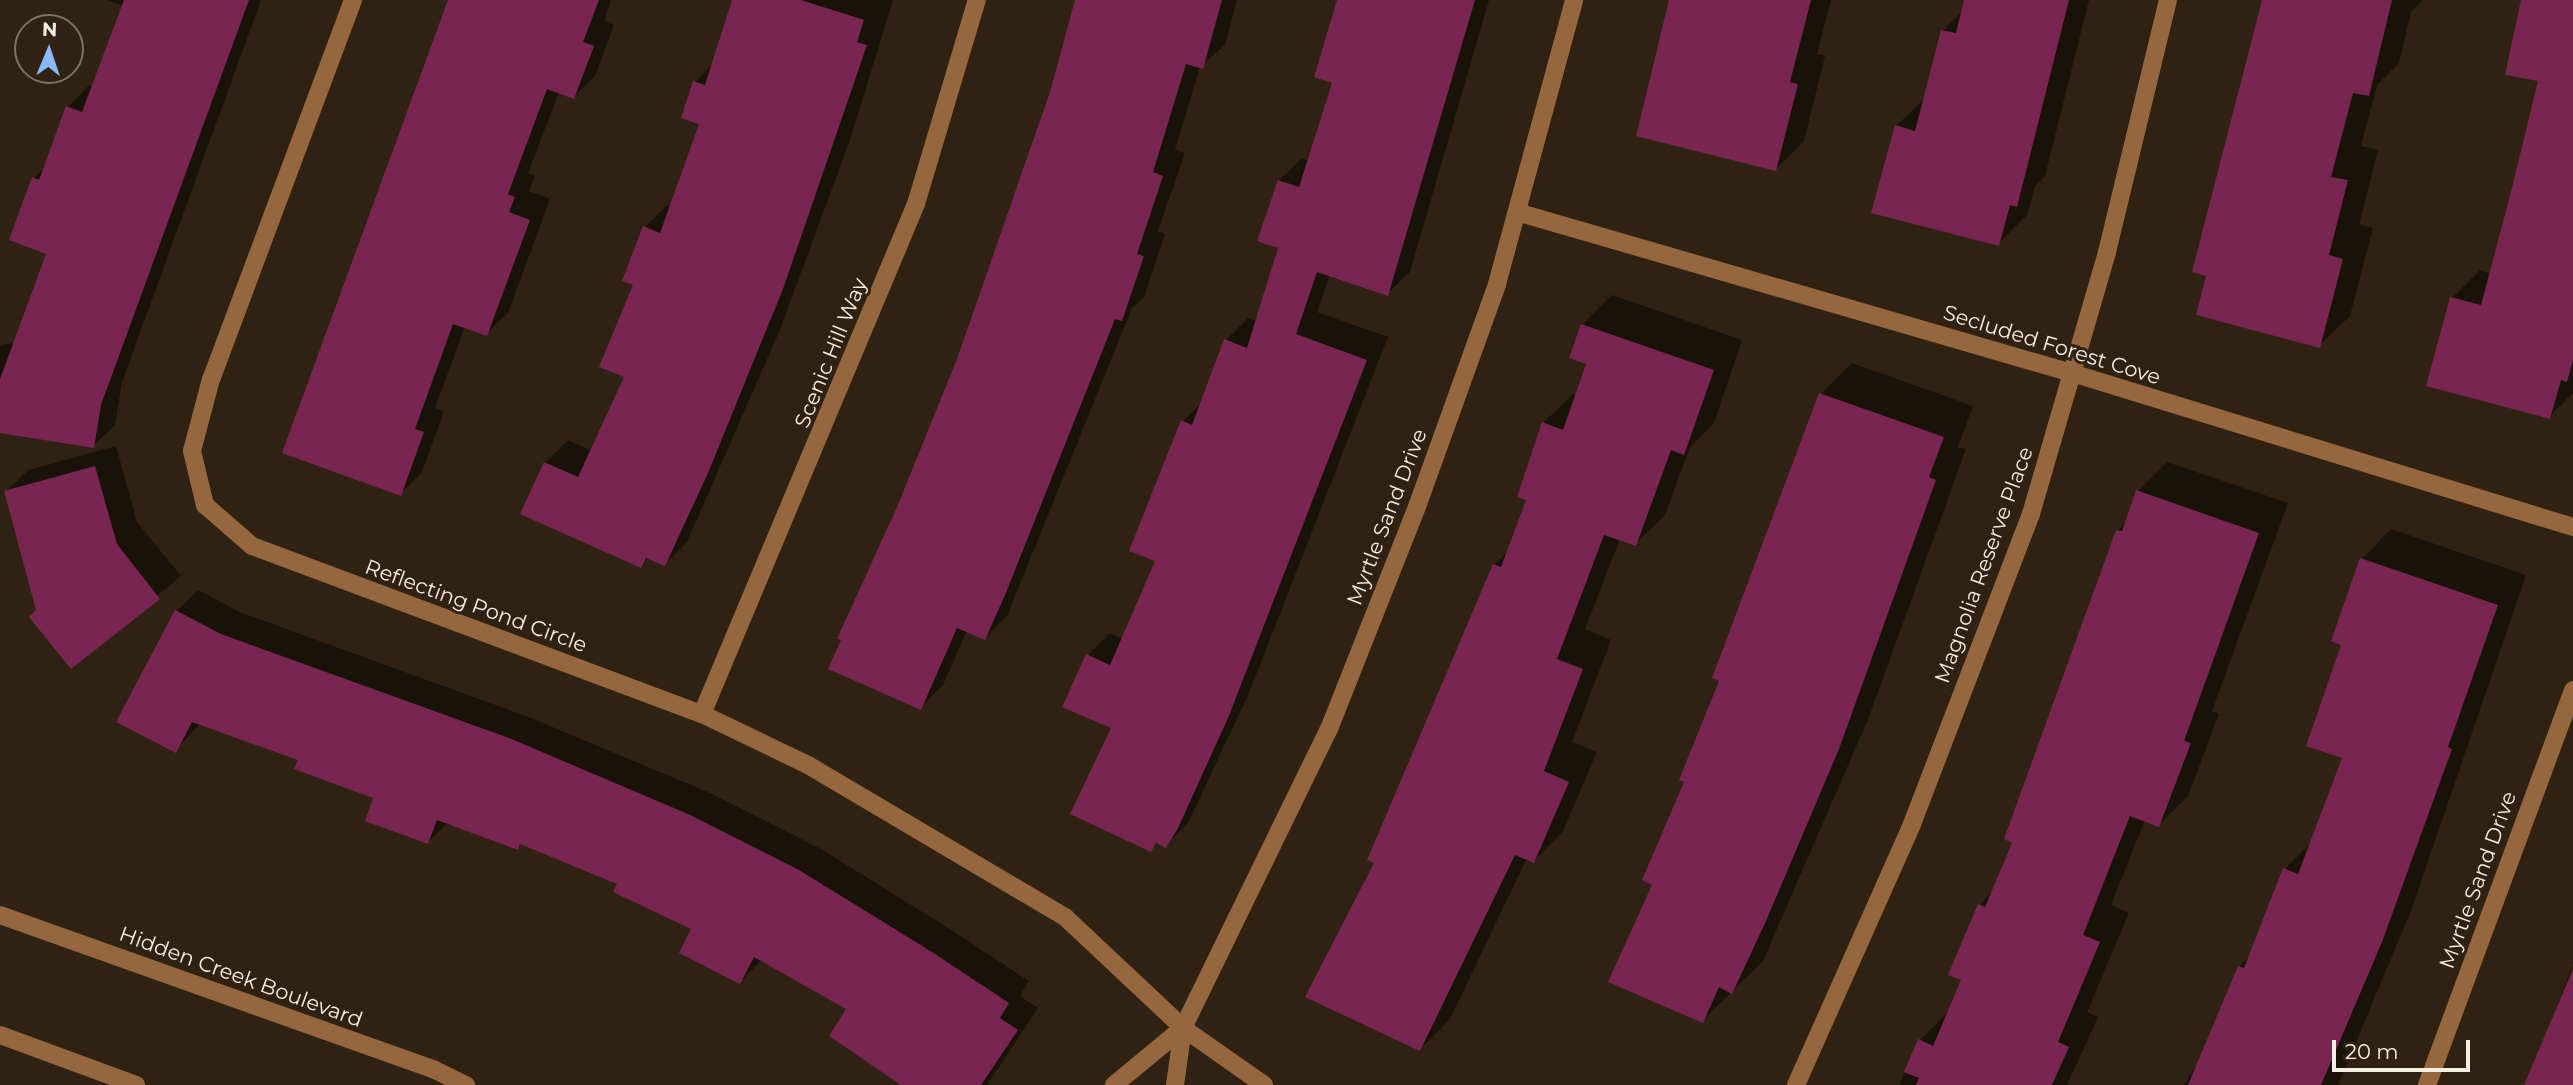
<!DOCTYPE html>
<html>
<head>
<meta charset="utf-8">
<style>
  body { margin:0 }
  #map { position:relative; width:2573px; height:1085px; overflow:hidden; background:#2f2212; font-family:Montserrat,sans-serif }
  div>[style] { position:absolute }
  [style*='--x'] { left:calc(var(--x)*1px); top:calc(var(--y)*1px); width:calc(var(--w)*1px); rotate:calc(var(--a)*1deg) }
  .shadow>* { inset:0; background:#0007 }
  .building>* { inset:0; background:#782651 }
  .minor>* { height:18px; margin:-9px; padding:0 9px; transform-origin:9px; border-radius:9px; background:#96673f }
  span { translate:-50% -50%; white-space:nowrap; text-align:center; line-height:1.15; -webkit-text-stroke:6px #2f2212; paint-order:stroke }
  .street-label { font-size:21px; color:#f6ede3 }
  .north { position:absolute; left:14px; top:14px; width:70px; height:70px; box-sizing:border-box; background:#2f2212; border:2px solid #7f7366; border-radius:50%; rotate:2deg; font-size:19px; font-weight:700; line-height:28px; text-align:center; color:#f6ede3 }
  .north::after { content:''; display:block; margin:auto; width:24px; height:32px; background:#88bafc; clip-path:polygon(50% 0,100% 100%,50% 72%,0 100%) }
  .scale { position:absolute; left:2332px; top:1040px; width:138px; height:32px; box-sizing:border-box; border:4px solid #f6ede3; border-top:0; padding-left:9px; font-size:21px; line-height:24px; white-space:nowrap; color:#f6ede3; -webkit-text-stroke:5px #2f2212; paint-order:stroke }
</style>
</head>
<body>
<div id="map">
  <div class="shadow">
    <i style="clip-path:polygon(107px 0,261px 0,122px 382px,115px 425px,93px 446px,0 432px,0 345px,15px 343px,48px 253px,34px 178px,45px 167px,68px 107px,89px 85px,93px 87px,123px 6px)"></i>
    <i style="clip-path:polygon(449px 0,611px 0,604px 21px,614px 25px,595px 76px,574px 97px,559px 92px,528px 173px,535px 175px,529px 191px,550px 199px,508px 313px,486px 334px,465px 327px,435px 408px,444px 411px,422px 472px,400px 494px)"></i>
    <i style="clip-path:polygon(734px 0,893px 0,849px 143px,779px 332px,687px 542px,665px 564px,649px 557px,641px 566px,545px 463px,568px 440px,592px 451px,626px 377px,645px 227px,667px 205px,672px 206px,702px 123px,695px 82px,714px 63px)"></i>
    <i style="clip-path:polygon(1078px 0,1237px 0,1225px 45px,1200px 66px,1175px 150px,1185px 153px,1158px 231px,1165px 234px,1144px 297px,1132px 308px,1007px 616px,985px 638px,967px 630px,943px 685px,920px 708px,839px 638px,936px 419px,1052px 93px)"></i>
    <i style="clip-path:polygon(1338px 0,1489px 0,1410px 272px,1387px 294px,1330px 275px,1317px 312px,1388px 337px,1249px 693px,1188px 823px,1165px 846px,1159px 842px,1151px 850px,1088px 655px,1110px 633px,1123px 639px,1157px 560px,1183px 421px,1203px 401px,1226px 340px,1248px 318px,1257px 321px,1281px 247px,1279px 180px,1302px 158px,1309px 161px,1334px 81px)"></i>
    <i style="clip-path:polygon(1670px 0,1831px 0,1817px 54px,1825px 56px,1804px 141px,1776px 169px)"></i>
    <i style="clip-path:polygon(1966px 0,2089px 0,2045px 176px,2035px 186px,2027px 215px,1998px 244px,1896px 126px,1926px 97px,1943px 31px,1964px 9px)"></i>
    <i style="clip-path:polygon(2264px 0,2423px 0,2411px 12px,2399px 63px,2377px 85px,2361px 146px,2378px 150px,2359px 225px,2373px 228px,2350px 316px,2319px 346px)"></i>
    <i style="clip-path:polygon(2523px 0,2573px 0,2573px 393px,2549px 417px,2452px 298px,2480px 270px,2491px 274px,2540px 80px)"></i>
    <i style="clip-path:polygon(1612px 295px,1742px 340px,1714px 423px,1690px 447px,1665px 515px,1635px 544px,1620px 539px,1585px 629px,1611px 640px,1572px 742px,1597px 752px,1563px 831px,1534px 861px,1527px 858px,1450px 1019px,1420px 1049px,1376px 863px,1494px 565px,1509px 550px,1529px 499px,1543px 423px,1573px 394px,1577px 395px,1588px 363px,1582px 325px)"></i>
    <i style="clip-path:polygon(1852px 363px,1973px 406px,1958px 447px,1966px 449px,1869px 717px,1763px 961px,1702px 1021px,1654px 884px,1821px 394px)"></i>
    <i style="clip-path:polygon(116px 446px,137px 522px,181px 576px,71px 667px,38px 610px,6px 492px,28px 470px)"></i>
    <i style="clip-path:polygon(2167px 462px,2288px 503px,2212px 711px,2219px 714px,2188px 796px,2159px 825px,2145px 820px,2111px 905px,2129px 913px,2087px 1012px,2098px 1017px,2067px 1085px,1899px 1085px,1920px 1040px,1949px 1011px,1964px 979px,1980px 905px,1994px 890px,2014px 842px,2117px 531px,2128px 520px,2138px 491px)"></i>
    <i style="clip-path:polygon(2391px 529px,2526px 575px,2411px 911px,2338px 1085px,2184px 1085px,2203px 1054px,2239px 967px,2251px 955px,2285px 869px,2312px 842px,2344px 757px,2344px 644px,2362px 559px)"></i>
    <i style="clip-path:polygon(198px 590px,242px 613px,531px 718px,710px 793px,821px 849px,953px 931px,1029px 981px,1020px 996px,1038px 1008px,987px 1085px,902px 1085px,848px 1009px,762px 960px,740px 982px,694px 928px,619px 883px,523px 843px,517px 848px,448px 822px,428px 842px,375px 797px,300px 759px,201px 723px,175px 751px,177px 611px)"></i>
    <i style="clip-path:polygon(2573px 966px,2573px 1085px,2526px 1085px)"></i>
  </div>
  <div class="building">
    <i style="clip-path:polygon(124px 0,249px 0,101px 405px,94px 448px,0 433px,0 379px,46px 254px,9px 240px,32px 177px,39px 180px,66px 106px,82px 112px)"></i>
    <i style="clip-path:polygon(448px 0,599px 0,583px 42px,594px 46px,574px 99px,547px 89px,508px 194px,515px 197px,509px 212px,530px 220px,487px 336px,453px 324px,415px 429px,424px 432px,401px 496px,282px 453px)"></i>
    <i style="clip-path:polygon(732px 0,801px 0,864px 20px,857px 42px,867px 45px,783px 289px,708px 473px,665px 566px,646px 558px,641px 568px,520px 514px,544px 462px,578px 477px,624px 377px,599px 367px,633px 285px,622px 281px,643px 226px,660px 233px,699px 124px,681px 118px,693px 81px,705px 85px)"></i>
    <i style="clip-path:polygon(1075px 0,1222px 0,1203px 69px,1186px 64px,1153px 172px,1163px 176px,1137px 254px,1144px 256px,1122px 321px,1115px 319px,1005px 595px,985px 640px,957px 628px,921px 710px,828px 669px,841px 640px,837px 639px,897px 507px,957px 359px,1050px 92px)"></i>
    <i style="clip-path:polygon(1337px 0,1475px 0,1388px 296px,1317px 272px,1296px 334px,1367px 360px,1228px 718px,1178px 828px,1166px 848px,1156px 843px,1151px 852px,1070px 814px,1111px 728px,1062px 707px,1086px 654px,1110px 665px,1155px 561px,1129px 551px,1181px 420px,1192px 425px,1224px 339px,1247px 348px,1278px 248px,1257px 241px,1278px 180px,1299px 187px,1332px 83px,1314px 77px)"></i>
    <i style="clip-path:polygon(1669px 0,1811px 0,1790px 82px,1798px 84px,1776px 171px,1636px 136px)"></i>
    <i style="clip-path:polygon(1964px 0,2069px 0,2017px 207px,2010px 205px,1999px 246px,1871px 213px,1895px 125px,1915px 131px,1941px 30px,1956px 33px)"></i>
    <i style="clip-path:polygon(2262px 0,2392px 0,2369px 96px,2353px 93px,2331px 177px,2348px 180px,2329px 255px,2343px 259px,2320px 348px,2196px 315px,2206px 276px,2192px 272px)"></i>
    <i style="clip-path:polygon(2521px 0,2573px 0,2573px 360px,2567px 382px,2561px 380px,2550px 419px,2426px 386px,2450px 297px,2481px 305px,2510px 196px,2538px 81px,2505px 75px)"></i>
    <i style="clip-path:polygon(1581px 324px,1714px 370px,1684px 455px,1671px 450px,1636px 546px,1604px 535px,1557px 659px,1583px 669px,1544px 771px,1569px 782px,1534px 863px,1515px 855px,1420px 1051px,1305px 997px,1374px 863px,1367px 860px,1493px 564px,1501px 567px,1526px 500px,1517px 497px,1542px 422px,1563px 430px,1586px 364px,1569px 358px)"></i>
    <i style="clip-path:polygon(1819px 393px,1944px 437px,1929px 477px,1936px 480px,1839px 749px,1766px 921px,1732px 994px,1719px 987px,1703px 1023px,1608px 982px,1652px 885px,1642px 880px,1684px 782px,1679px 780px,1719px 681px,1712px 678px)"></i>
    <i style="clip-path:polygon(95px 466px,117px 544px,160px 599px,71px 669px,29px 617px,36px 610px,4px 491px)"></i>
    <i style="clip-path:polygon(2136px 490px,2259px 533px,2184px 741px,2191px 743px,2159px 827px,2130px 816px,2083px 935px,2100px 942px,2058px 1042px,2069px 1047px,2052px 1085px,1916px 1085px,1919px 1078px,1904px 1072px,1918px 1039px,1933px 1046px,1961px 980px,1948px 975px,1978px 904px,1985px 907px,2012px 843px,2004px 839px,2116px 530px,2122px 531px)"></i>
    <i style="clip-path:polygon(2360px 558px,2498px 605px,2448px 747px,2452px 749px,2382px 942px,2321px 1085px,2188px 1085px,2238px 966px,2244px 968px,2283px 868px,2298px 874px,2342px 758px,2306px 746px,2341px 645px,2331px 641px)"></i>
    <i style="clip-path:polygon(175px 610px,221px 634px,509px 738px,688px 814px,799px 870px,932px 952px,1009px 1003px,1000px 1018px,1018px 1030px,981px 1085px,901px 1085px,829px 1036px,846px 1009px,754px 957px,740px 984px,679px 953px,691px 929px,613px 892px,617px 884px,520px 844px,518px 850px,437px 820px,428px 844px,365px 821px,373px 798px,294px 769px,298px 760px,192px 722px,176px 753px,116px 722px)"></i>
    <i style="clip-path:polygon(2573px 970px,2573px 1085px,2524px 1085px,2573px 969px)"></i>
  </div>
  <div class="minor">
    <i style="--x:353;--y:0;--w:405;--a:110.5"></i>
    <i style="--x:211;--y:379;--w:74;--a:104.8"></i>
    <i style="--x:192;--y:451;--w:56;--a:76.5"></i>
    <i style="--x:205;--y:505;--w:62;--a:41.1"></i>
    <i style="--x:252;--y:546;--w:480;--a:20.5"></i>
    <i style="--x:702;--y:714;--w:118;--a:25.7"></i>
    <i style="--x:808;--y:765;--w:299;--a:30.6"></i>
    <i style="--x:1065;--y:917;--w:162;--a:43.2"></i>
    <i style="--x:1183;--y:1028;--w:99;--a:35.1"></i>
    <i style="--x:1517;--y:212;--w:578;--a:16.18"></i>
    <i style="--x:2072;--y:373;--w:524;--a:17.09"></i>
    <i style="--x:702;--y:714;--w:553;--a:-67.24"></i>
    <i style="--x:916;--y:204;--w:213;--a:-73.4"></i>
    <i style="--x:0;--y:915;--w:460;--a:19.6"></i>
    <i style="--x:433;--y:1069;--w:37;--a:26"></i>
    <i style="--x:0;--y:1035;--w:145;--a:20.2"></i>
    <i style="--x:1114;--y:1085;--w:89;--a:-39.6"></i>
    <i style="--x:1175;--y:1085;--w:58;--a:-82"></i>
    <i style="--x:1183;--y:1028;--w:333;--a:-64"></i>
    <i style="--x:1329;--y:729;--w:242;--a:-68.4"></i>
    <i style="--x:1418;--y:504;--w:234;--a:-70.2"></i>
    <i style="--x:1497;--y:284;--w:294;--a:-74.8"></i>
    <i style="--x:1796;--y:1085;--w:286;--a:-66"></i>
    <i style="--x:1912;--y:824;--w:332;--a:-69"></i>
    <i style="--x:2031;--y:514;--w:273;--a:-73.8"></i>
    <i style="--x:2107;--y:252;--w:259;--a:-76.4"></i>
    <i style="--x:2427;--y:1085;--w:421;--a:-69.7"></i>
  </div>
  <div class="street-label">
    <span style="left:2052px;top:345px;rotate:17deg">Secluded Forest Cove</span>
    <span style="left:831px;top:353px;rotate:-68deg">Scenic Hill Way</span>
    <span style="left:1387px;top:517px;rotate:-69deg">Myrtle Sand Drive</span>
    <span style="left:1984px;top:565px;rotate:-70deg">Magnolia Reserve Place</span>
    <span style="left:476px;top:606px;rotate:20deg">Reflecting Pond Circle</span>
    <span style="left:2478px;top:880px;rotate:-70deg">Myrtle Sand Drive</span>
    <span style="left:241px;top:977px;rotate:20deg">Hidden Creek Boulevard</span>
  </div>
  <div class="north">N</div>
  <div class="scale">20 m</div>
</div>
</body>
</html>
